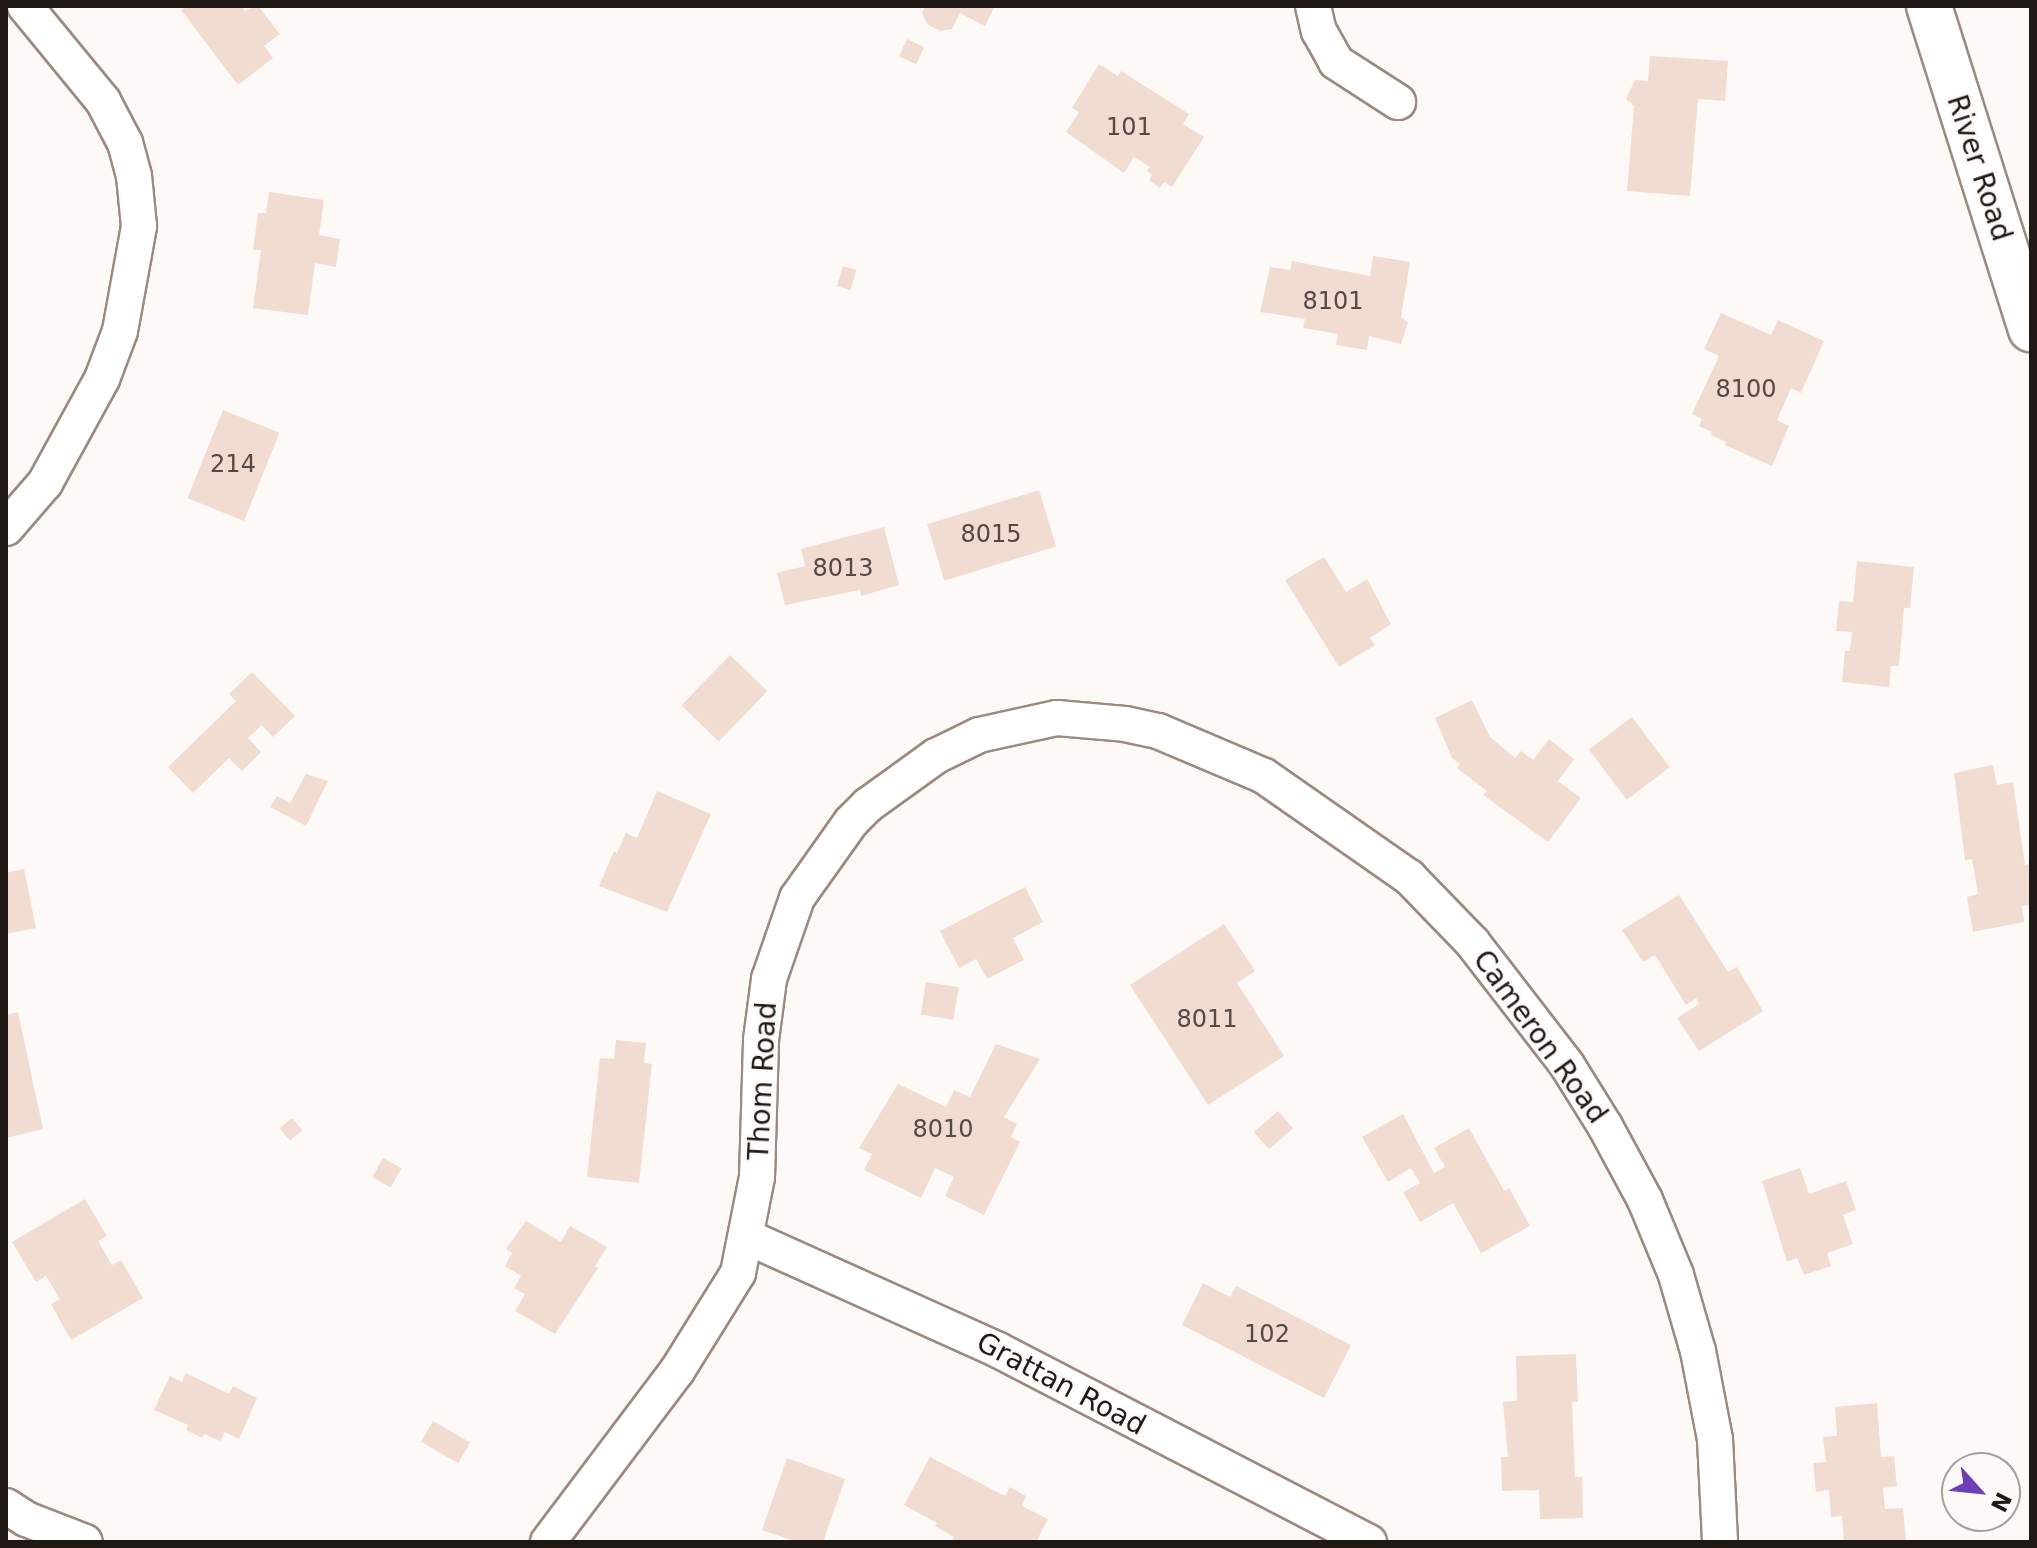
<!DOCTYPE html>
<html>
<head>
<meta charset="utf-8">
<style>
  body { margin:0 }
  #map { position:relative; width:2037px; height:1548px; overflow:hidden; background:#fdf9f7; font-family:"DejaVu Sans",sans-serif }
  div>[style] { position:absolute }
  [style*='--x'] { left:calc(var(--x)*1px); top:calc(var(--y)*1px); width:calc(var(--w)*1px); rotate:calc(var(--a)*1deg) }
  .building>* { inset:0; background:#f1dcd2; transform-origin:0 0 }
  .roads { filter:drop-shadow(2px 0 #9c8980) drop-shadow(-2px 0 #9c8980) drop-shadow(0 2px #9c8980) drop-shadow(0 -2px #9c8980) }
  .street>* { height:34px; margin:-17px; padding:0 17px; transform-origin:17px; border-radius:17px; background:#fff }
  .secondary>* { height:44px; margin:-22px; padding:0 22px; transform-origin:22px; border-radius:22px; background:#fff }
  span { translate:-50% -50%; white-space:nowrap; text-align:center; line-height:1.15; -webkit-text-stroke:6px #fdf9f7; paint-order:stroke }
  .number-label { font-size:24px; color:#544944 }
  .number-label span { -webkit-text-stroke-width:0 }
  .street-label { font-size:28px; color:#201815 }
  .frame { position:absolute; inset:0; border:8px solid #201815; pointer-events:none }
  .north { position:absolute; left:1941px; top:1452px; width:80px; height:80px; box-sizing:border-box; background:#fdf9f7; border:2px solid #a59f9d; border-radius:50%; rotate:117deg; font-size:22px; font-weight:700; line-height:32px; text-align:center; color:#201815 }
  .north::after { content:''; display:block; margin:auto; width:28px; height:36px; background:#6d3fb6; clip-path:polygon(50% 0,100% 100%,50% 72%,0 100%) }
</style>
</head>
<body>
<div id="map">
  <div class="building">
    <i style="clip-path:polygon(187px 6px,241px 6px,245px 11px,258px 6px,280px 34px,264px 46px,273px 58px,238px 85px,181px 10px)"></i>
    <i style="clip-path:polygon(925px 6px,995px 6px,985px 26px,960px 13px,952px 29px,940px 31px,928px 25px,922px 13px)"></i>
    <i style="left:907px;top:39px;width:19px;height:19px;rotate:25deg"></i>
    <i style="clip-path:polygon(1650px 56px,1728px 61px,1725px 101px,1698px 99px,1690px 196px,1627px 191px,1634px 106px,1626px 99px,1635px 80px,1648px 81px)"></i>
    <i style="clip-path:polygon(1099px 64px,1118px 76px,1121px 71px,1189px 114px,1183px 124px,1204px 137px,1172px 187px,1164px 182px,1160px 188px,1149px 180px,1152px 175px,1147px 171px,1150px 167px,1134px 157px,1124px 173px,1066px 132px,1079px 112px,1072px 108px)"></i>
    <i style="clip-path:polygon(269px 192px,324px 200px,319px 235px,340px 239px,336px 267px,315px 263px,308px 315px,253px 308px,261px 250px,253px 250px,258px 213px,266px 213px)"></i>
    <i style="clip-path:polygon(1373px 256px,1410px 262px,1401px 317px,1408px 323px,1401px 344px,1369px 336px,1367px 350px,1336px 345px,1338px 334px,1303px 328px,1305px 319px,1260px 312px,1270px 267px,1290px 270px,1292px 261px,1370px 276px)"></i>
    <i style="left:843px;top:266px;width:14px;height:21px;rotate:17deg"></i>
    <i style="clip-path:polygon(1721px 313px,1771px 335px,1778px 320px,1824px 341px,1801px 393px,1791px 388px,1777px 420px,1789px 426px,1772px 466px,1725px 445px,1726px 442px,1711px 435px,1712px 432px,1699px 426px,1702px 419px,1692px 414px,1719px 356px,1704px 349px)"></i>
    <i style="left:223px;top:410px;width:61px;height:95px;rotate:22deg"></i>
    <i style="left:1039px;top:490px;width:59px;height:117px;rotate:73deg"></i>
    <i style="clip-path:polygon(884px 527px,899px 585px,861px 596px,860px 590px,785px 605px,777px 573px,805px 566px,801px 549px)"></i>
    <i style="clip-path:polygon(1324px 557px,1346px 592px,1367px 579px,1391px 624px,1370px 638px,1375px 645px,1339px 667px,1285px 580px)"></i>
    <i style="clip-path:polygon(1857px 561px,1914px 567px,1910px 608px,1904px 608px,1899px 666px,1891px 666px,1889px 687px,1842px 682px,1845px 651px,1850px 651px,1852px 632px,1836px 631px,1839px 601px,1853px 602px)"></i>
    <i style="left:730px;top:655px;width:52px;height:70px;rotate:44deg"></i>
    <i style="clip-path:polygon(252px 672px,295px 716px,273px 737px,262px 725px,248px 738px,261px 752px,242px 771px,229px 758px,193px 793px,168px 767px,236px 701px,229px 694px)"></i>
    <i style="clip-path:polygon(1472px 700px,1490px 737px,1515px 758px,1521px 751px,1533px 760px,1549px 739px,1574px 759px,1558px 781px,1581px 798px,1548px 842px,1483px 795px,1487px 791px,1457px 768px,1460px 764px,1452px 758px,1435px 718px)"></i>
    <i style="left:1632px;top:717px;width:63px;height:54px;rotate:53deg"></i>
    <i style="clip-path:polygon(1993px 765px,1997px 785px,2013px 782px,2025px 865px,2031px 864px,2031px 905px,2022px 906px,2024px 922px,1973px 932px,1967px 897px,1978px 894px,1972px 859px,1965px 860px,1954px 773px)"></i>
    <i style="clip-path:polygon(306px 774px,328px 781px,306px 826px,270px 807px,277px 796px,290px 803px)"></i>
    <i style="clip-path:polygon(657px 791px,711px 814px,667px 912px,599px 886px,614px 851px,617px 853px,626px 833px,637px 838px)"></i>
    <i style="clip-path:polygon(24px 869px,36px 928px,6px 934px,6px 873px)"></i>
    <i style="clip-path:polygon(1025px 887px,1043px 922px,1013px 938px,1024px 960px,987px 979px,976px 959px,959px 968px,940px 931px)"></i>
    <i style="clip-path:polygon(1679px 895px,1728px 972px,1737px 967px,1763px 1011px,1699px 1051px,1677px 1018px,1699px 1004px,1696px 998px,1686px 1005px,1655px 955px,1643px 962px,1622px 930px)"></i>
    <i style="clip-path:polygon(1224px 924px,1255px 971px,1237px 983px,1284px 1056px,1208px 1105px,1130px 985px)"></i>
    <i style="left:926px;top:982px;width:33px;height:33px;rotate:9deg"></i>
    <i style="clip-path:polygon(18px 1012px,43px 1129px,6px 1138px,6px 1015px)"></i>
    <i style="clip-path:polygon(616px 1040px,646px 1043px,644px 1063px,652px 1064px,639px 1183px,587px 1177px,600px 1058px,614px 1059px)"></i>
    <i style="clip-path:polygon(996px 1044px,1040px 1059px,1004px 1117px,1017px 1124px,1011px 1137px,1020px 1142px,984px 1215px,945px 1196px,954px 1177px,935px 1168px,921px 1198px,864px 1170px,872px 1154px,859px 1148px,898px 1084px,946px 1107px,954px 1090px,970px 1097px)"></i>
    <i style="left:1278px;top:1111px;width:23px;height:32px;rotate:49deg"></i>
    <i style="clip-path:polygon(1403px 1114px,1434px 1173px,1445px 1167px,1434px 1148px,1469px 1128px,1504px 1191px,1509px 1188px,1530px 1226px,1481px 1253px,1453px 1203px,1420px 1222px,1403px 1192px,1420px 1183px,1411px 1168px,1388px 1182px,1362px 1137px)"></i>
    <i style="left:292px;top:1118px;width:16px;height:16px;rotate:50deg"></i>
    <i style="left:383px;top:1158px;width:21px;height:22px;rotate:29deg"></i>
    <i style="clip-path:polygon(1800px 1168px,1809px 1194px,1846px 1181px,1856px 1210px,1843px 1215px,1853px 1244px,1827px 1253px,1831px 1266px,1804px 1275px,1797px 1258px,1787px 1262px,1762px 1181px)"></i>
    <i style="clip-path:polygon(85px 1199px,107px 1236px,98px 1241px,112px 1265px,121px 1260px,143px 1298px,71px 1340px,51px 1304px,60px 1299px,46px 1276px,36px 1282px,12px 1242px)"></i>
    <i style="clip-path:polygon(526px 1221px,561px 1242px,570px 1226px,607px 1247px,595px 1266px,598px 1268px,555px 1334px,515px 1311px,525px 1294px,514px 1288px,521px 1276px,505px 1266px,512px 1253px,506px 1249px)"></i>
    <i style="clip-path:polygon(1203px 1283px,1230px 1297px,1236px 1286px,1351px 1345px,1324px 1398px,1182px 1325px)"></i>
    <i style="clip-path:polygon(1576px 1354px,1578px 1402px,1572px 1402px,1575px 1477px,1582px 1477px,1583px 1518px,1540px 1519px,1539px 1490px,1502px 1491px,1501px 1457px,1508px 1457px,1503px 1402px,1517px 1401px,1516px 1356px)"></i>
    <i style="clip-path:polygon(186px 1373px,229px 1394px,233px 1386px,257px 1398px,239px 1439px,225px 1432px,220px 1441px,204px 1434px,202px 1438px,186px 1430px,188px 1425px,154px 1410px,170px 1376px,182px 1382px)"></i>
    <i style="clip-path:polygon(1877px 1403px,1881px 1457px,1894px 1456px,1897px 1486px,1883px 1488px,1885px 1509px,1903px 1508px,1906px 1541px,1844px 1542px,1842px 1516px,1831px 1517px,1829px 1490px,1816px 1492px,1813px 1463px,1826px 1462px,1823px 1437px,1837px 1436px,1835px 1407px)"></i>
    <i style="left:433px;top:1421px;width:43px;height:24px;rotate:30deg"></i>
    <i style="clip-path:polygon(930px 1457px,1005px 1496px,1010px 1487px,1026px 1496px,1022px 1506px,1048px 1519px,1036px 1542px,951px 1542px,954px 1537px,935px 1526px,937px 1523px,904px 1505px)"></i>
    <i style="clip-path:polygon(787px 1458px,845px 1479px,823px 1542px,797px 1542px,762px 1530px)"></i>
  </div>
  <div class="roads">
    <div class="street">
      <i style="--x:1313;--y:6;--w:26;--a:77"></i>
      <i style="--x:1319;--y:31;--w:35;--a:61"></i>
      <i style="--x:1336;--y:62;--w:74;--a:32.8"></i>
      <i style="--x:6;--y:528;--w:60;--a:-49.1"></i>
      <i style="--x:45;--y:483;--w:119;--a:-61.3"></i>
      <i style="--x:102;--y:379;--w:51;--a:-69.4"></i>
      <i style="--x:120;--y:331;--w:107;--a:-79.7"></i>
      <i style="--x:139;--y:226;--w:50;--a:-95.7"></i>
      <i style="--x:134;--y:176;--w:34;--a:-105"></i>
      <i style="--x:125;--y:143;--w:47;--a:-117.6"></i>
      <i style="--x:103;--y:101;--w:123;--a:-129.4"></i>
      <i style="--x:747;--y:1237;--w:275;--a:24.2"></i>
      <i style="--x:998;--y:1350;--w:418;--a:27.4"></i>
      <i style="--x:6;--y:1506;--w:24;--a:33"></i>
      <i style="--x:26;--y:1519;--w:63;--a:21.3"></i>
      <i style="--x:548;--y:1542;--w:214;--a:-53"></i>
      <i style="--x:677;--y:1371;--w:115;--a:-58.1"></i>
      <i style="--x:738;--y:1273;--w:98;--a:-78.8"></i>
      <i style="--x:757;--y:1177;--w:137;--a:-88.3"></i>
      <i style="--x:761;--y:1040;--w:62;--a:-82.5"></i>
      <i style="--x:769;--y:979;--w:86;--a:-70.9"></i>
      <i style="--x:797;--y:898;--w:93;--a:-54.6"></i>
      <i style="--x:851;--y:822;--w:24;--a:-45"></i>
      <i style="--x:868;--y:805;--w:84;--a:-35.8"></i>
      <i style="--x:936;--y:756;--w:48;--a:-26"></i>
      <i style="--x:979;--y:735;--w:80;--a:-12.3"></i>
      <i style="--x:1057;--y:718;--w:68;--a:5"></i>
      <i style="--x:1125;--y:724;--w:34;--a:12"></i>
      <i style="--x:1158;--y:731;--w:115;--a:23"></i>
      <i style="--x:1264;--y:776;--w:177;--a:34.9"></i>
      <i style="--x:1409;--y:877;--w:91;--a:45.9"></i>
      <i style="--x:1472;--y:942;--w:155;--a:52.3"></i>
      <i style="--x:1567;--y:1065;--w:72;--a:58.1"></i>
      <i style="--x:1605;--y:1126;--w:84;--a:61.6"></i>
      <i style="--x:1645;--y:1200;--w:81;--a:67.5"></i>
      <i style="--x:1676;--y:1275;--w:79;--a:73.9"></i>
      <i style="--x:1698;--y:1351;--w:90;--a:79.1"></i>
      <i style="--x:1715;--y:1439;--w:103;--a:87.2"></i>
    </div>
    <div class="secondary">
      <i style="--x:1929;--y:6;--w:339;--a:72.5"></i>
    </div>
  </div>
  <div class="number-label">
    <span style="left:1129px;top:128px">101</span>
    <span style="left:1333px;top:302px">8101</span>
    <span style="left:1746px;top:390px">8100</span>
    <span style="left:233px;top:465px">214</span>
    <span style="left:991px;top:535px">8015</span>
    <span style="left:843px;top:569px">8013</span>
    <span style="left:1207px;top:1020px">8011</span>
    <span style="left:943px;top:1130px">8010</span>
    <span style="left:1267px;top:1335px">102</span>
  </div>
  <div class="street-label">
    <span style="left:1979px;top:168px;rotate:72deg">River Road</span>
    <span style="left:1540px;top:1037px;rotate:54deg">Cameron Road</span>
    <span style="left:763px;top:1081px;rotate:-87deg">Thom Road</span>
    <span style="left:1061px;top:1384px;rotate:28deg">Grattan Road</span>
  </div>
  <div class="frame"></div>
  <div class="north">N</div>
</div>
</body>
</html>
